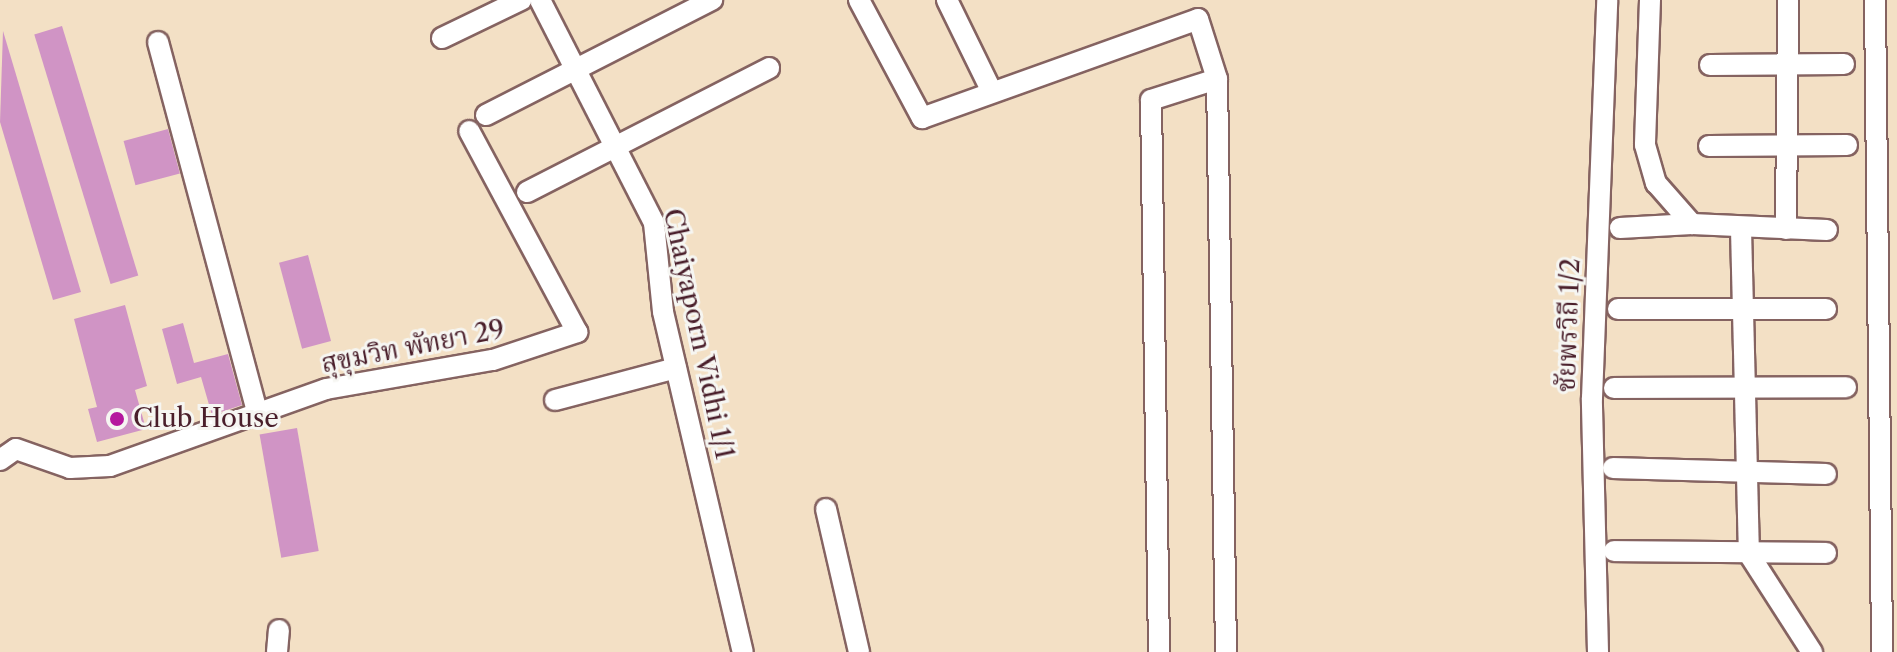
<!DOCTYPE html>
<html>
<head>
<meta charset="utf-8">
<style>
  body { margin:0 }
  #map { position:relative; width:1897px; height:652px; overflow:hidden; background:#f3e0c5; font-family:"Libre Caslon Text","Noto Serif Thai",serif }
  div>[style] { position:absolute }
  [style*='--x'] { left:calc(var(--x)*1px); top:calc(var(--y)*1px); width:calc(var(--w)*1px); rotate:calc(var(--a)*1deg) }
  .building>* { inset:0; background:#d094c5; transform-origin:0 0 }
  .roads { filter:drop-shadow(2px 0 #856361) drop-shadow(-2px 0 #856361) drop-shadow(0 2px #856361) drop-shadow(0 -2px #856361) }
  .minor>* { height:20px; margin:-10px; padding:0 10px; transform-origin:10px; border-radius:10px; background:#fff }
  .dots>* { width:22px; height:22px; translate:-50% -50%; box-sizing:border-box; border:4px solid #f6f6f2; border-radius:50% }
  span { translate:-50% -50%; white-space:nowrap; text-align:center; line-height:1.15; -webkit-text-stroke:6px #f6f6f2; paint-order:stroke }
  .street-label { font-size:26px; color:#4a1f2b }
  .poi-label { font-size:26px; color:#4a1f2b }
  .left { translate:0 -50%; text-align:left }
</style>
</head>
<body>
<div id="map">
  <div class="building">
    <i style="left:62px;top:26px;width:261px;height:29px;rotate:73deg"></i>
    <i style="clip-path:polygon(3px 31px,81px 292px,53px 300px,0 122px)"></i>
    <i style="left:168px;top:129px;width:46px;height:46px;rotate:75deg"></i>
    <i style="left:308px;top:255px;width:89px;height:30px;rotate:75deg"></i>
    <i style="clip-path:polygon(125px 305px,147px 386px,135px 390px,146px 429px,97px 442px,88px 409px,97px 407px,74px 319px)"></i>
    <i style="clip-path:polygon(183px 323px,194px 363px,228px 354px,242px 405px,212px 415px,201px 377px,177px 384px,162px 329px)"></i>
    <i style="left:297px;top:428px;width:125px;height:38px;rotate:80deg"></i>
  </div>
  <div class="roads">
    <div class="minor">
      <i style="--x:540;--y:0;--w:250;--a:62.9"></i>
      <i style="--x:654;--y:223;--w:89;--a:84.2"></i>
      <i style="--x:663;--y:312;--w:349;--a:76.8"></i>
      <i style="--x:859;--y:0;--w:134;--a:61.9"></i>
      <i style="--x:922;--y:118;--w:293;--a:-19.7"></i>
      <i style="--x:1198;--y:19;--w:63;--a:72.4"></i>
      <i style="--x:1217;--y:79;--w:573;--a:89.1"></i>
      <i style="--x:947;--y:0;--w:100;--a:63.9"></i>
      <i style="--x:1650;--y:0;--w:145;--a:92"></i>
      <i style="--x:1645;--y:145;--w:40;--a:74"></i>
      <i style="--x:1656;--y:183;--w:55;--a:48.7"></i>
      <i style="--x:1692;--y:224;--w:135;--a:2.5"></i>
      <i style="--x:1875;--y:0;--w:652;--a:89.38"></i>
      <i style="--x:442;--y:38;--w:88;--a:-25.7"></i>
      <i style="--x:158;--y:42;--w:386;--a:75"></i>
      <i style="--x:1710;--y:65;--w:134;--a:-0.4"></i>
      <i style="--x:486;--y:115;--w:254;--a:-27"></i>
      <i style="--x:1709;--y:146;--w:138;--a:-0.4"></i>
      <i style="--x:527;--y:192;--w:272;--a:-27.1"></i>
      <i style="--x:1620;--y:228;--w:72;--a:-3.2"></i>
      <i style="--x:1741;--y:229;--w:325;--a:88.6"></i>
      <i style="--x:1749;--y:554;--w:117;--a:57.3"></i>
      <i style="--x:1786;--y:229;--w:229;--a:-89.5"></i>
      <i style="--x:1618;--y:309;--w:208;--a:0"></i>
      <i style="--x:1614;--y:388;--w:232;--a:-0.2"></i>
      <i style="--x:555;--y:400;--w:125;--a:-14.8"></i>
      <i style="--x:0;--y:460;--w:19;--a:-35"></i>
      <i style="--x:16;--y:449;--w:57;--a:19.4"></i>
      <i style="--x:70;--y:468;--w:40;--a:-2.9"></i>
      <i style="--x:110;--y:466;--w:229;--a:-19.6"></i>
      <i style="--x:326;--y:389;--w:169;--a:-9.9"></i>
      <i style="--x:493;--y:360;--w:89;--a:-18.4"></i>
      <i style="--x:577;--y:332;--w:228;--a:-118.2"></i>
      <i style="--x:1613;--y:468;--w:213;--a:1.6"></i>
      <i style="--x:826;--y:509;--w:147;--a:77"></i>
      <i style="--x:1614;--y:551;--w:212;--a:0.5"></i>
      <i style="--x:277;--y:652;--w:22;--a:-85"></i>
      <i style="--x:1159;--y:652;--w:552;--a:-90.83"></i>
      <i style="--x:1151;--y:100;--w:69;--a:-17.7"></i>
      <i style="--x:1598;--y:652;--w:254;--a:-91.4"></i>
      <i style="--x:1592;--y:398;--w:398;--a:-87.8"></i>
    </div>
  </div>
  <div class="dots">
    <i style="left:117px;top:419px;background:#b5179e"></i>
  </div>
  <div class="street-label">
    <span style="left:1569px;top:325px;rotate:-88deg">ชัยพรวิถี 1/2</span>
    <span style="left:698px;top:334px;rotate:78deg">Chaiyaporn Vidhi 1/1</span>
    <span style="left:413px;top:347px;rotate:-11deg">สุขุมวิท พัทยา 29</span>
  </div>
  <div class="poi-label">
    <span class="left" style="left:133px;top:419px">Club House</span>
  </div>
</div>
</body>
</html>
